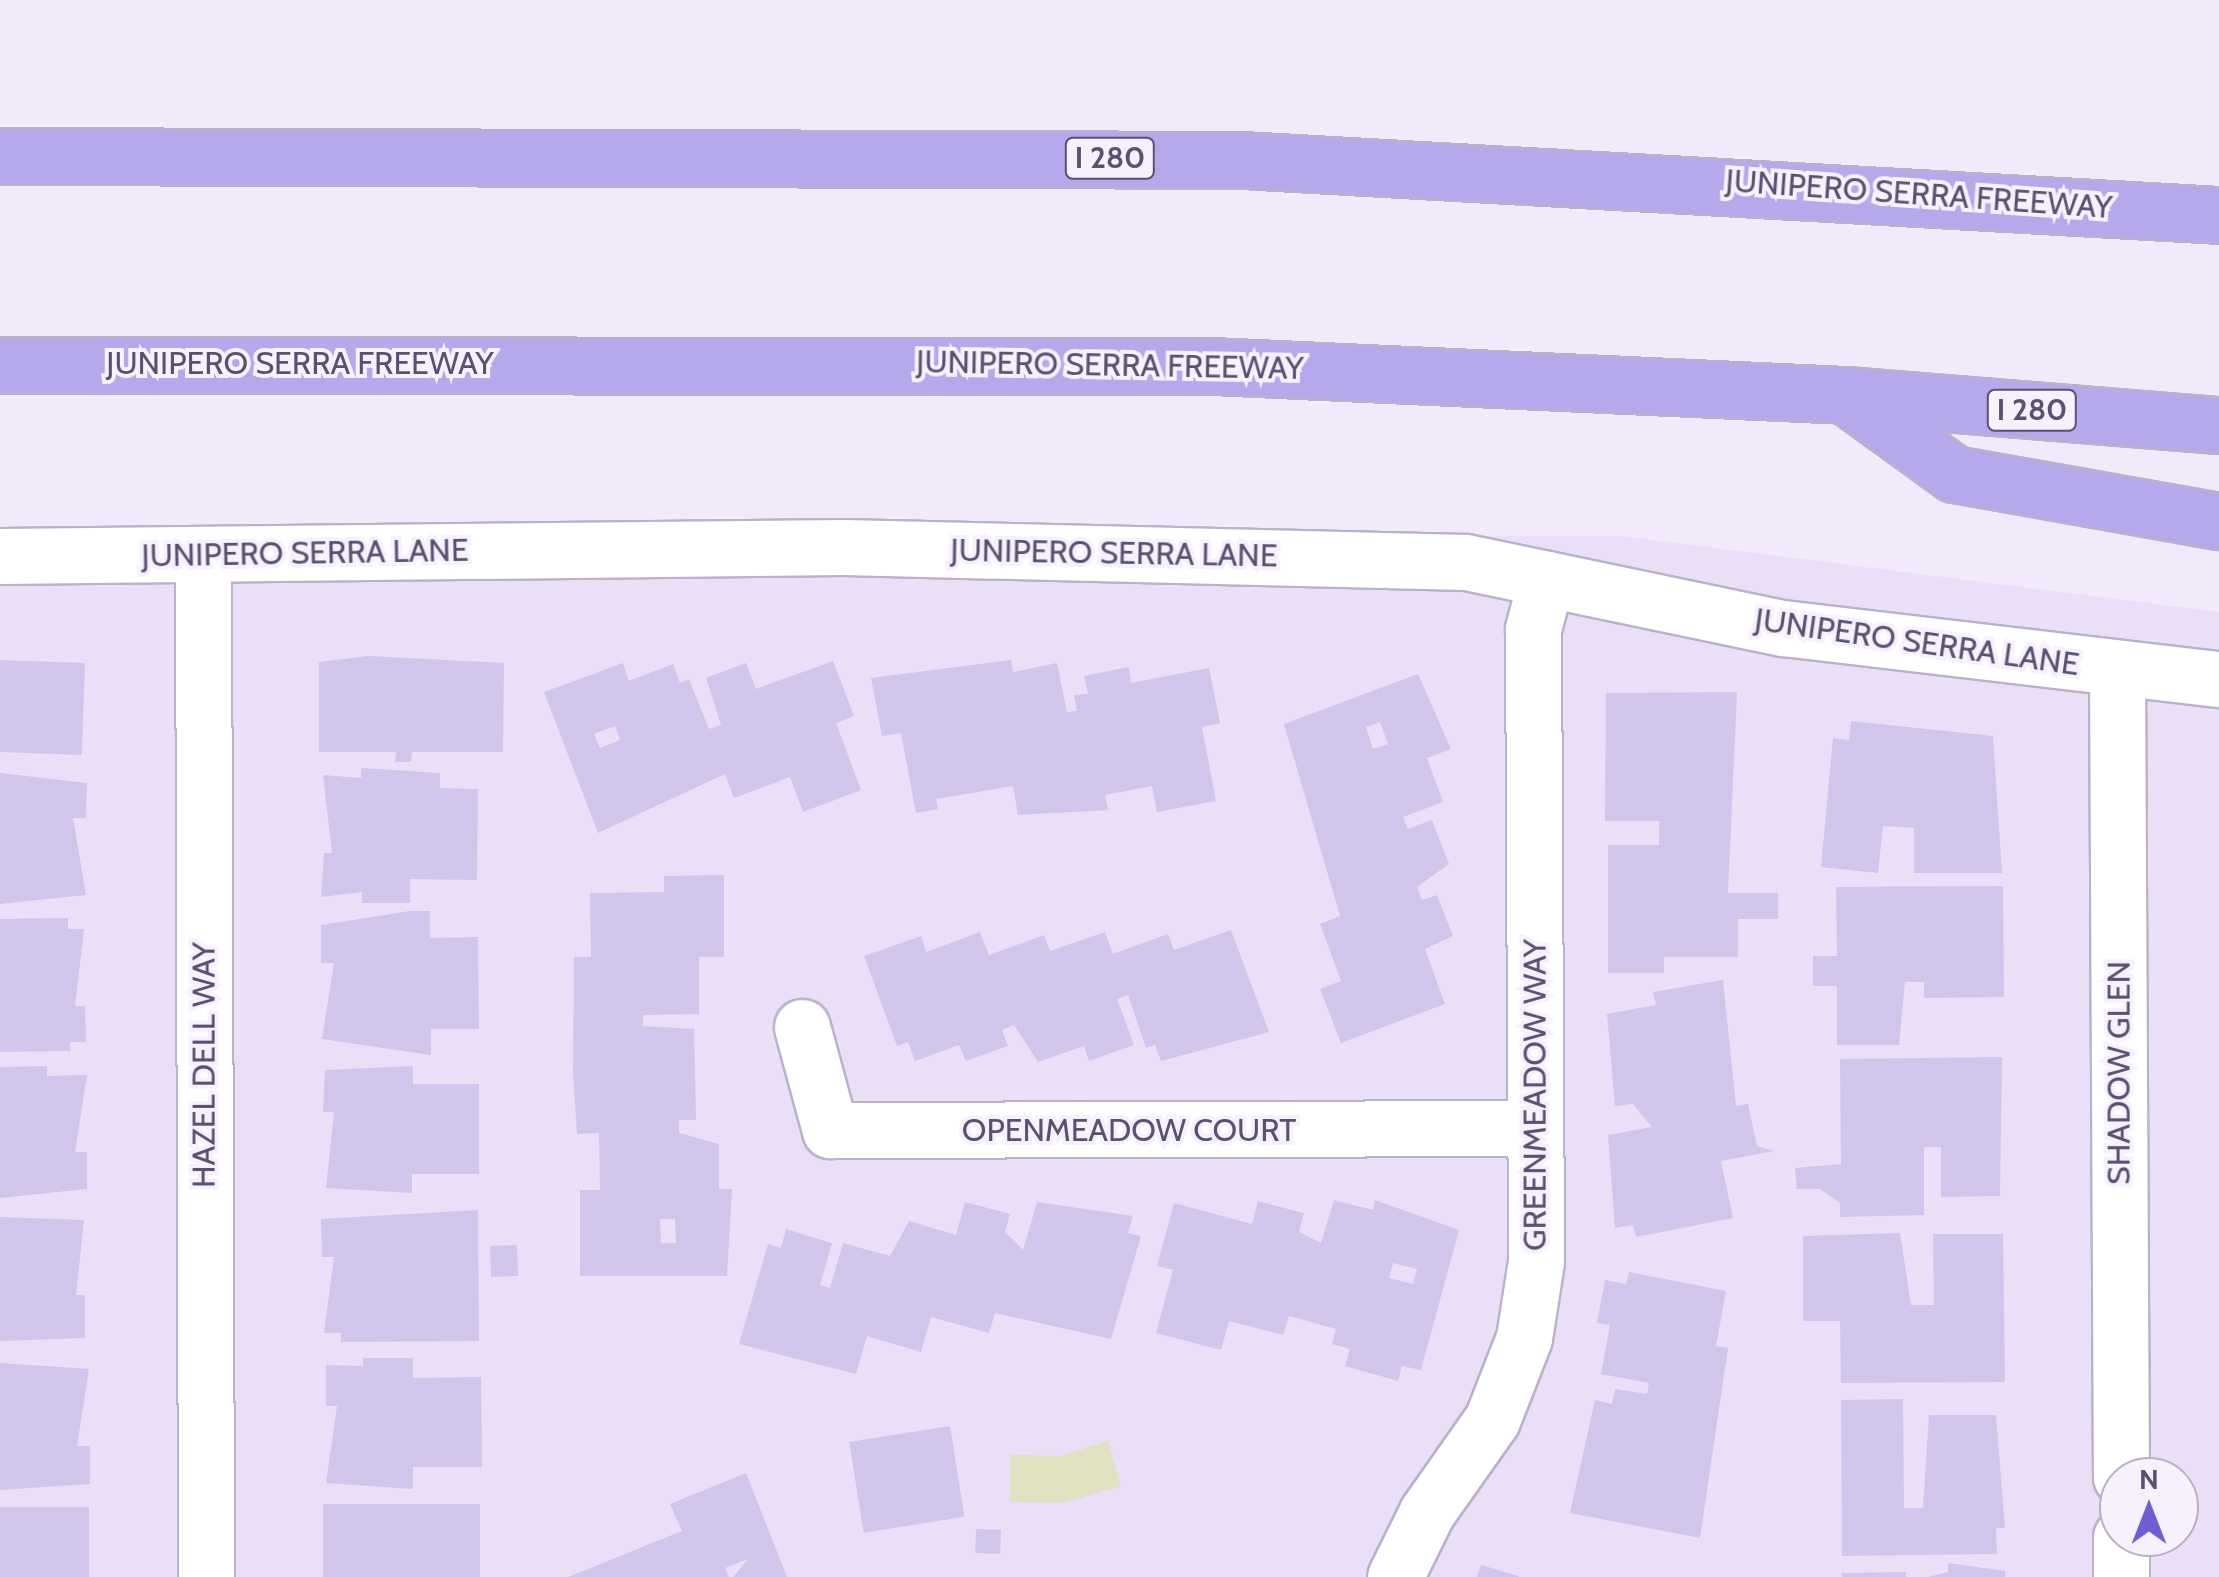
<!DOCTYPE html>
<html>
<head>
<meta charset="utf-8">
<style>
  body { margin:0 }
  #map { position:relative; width:2219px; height:1577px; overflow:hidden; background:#f2eafa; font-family:Cabin,sans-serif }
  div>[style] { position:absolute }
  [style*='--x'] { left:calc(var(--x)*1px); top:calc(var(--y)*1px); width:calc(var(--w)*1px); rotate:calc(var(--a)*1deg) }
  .residential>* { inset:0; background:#eadff6 }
  .water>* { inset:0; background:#dfe1c0 }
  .building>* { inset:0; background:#d1c5ec; transform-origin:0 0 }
  .roads { filter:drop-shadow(2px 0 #bab1cb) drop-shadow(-2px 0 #bab1cb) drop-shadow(0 2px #bab1cb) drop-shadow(0 -2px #bab1cb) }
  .minor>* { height:55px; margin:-27.5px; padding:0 27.5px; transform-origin:27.5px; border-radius:27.5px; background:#fff }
  .highway>* { height:55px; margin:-27.5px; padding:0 27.5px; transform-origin:27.5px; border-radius:27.5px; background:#b5a9ec }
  span { translate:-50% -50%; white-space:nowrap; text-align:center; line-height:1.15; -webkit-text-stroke:8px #f7f0fd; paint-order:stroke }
  .shield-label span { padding:2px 8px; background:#f7f0fd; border:2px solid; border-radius:8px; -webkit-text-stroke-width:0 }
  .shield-label { font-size:30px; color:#5a5071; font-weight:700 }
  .street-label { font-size:32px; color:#5a5071 }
  .north { position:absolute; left:2099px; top:1457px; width:100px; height:100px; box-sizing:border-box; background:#f7f0fd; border:2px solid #b8b0c5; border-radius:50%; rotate:0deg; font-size:28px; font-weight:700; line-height:40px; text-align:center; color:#5a5071 }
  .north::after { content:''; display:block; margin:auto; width:35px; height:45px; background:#705fd4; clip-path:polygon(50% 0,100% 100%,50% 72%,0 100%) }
</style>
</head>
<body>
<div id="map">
  <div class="residential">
    <i style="clip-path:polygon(evenodd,1621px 536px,2219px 612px,2219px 1577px,0 1577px,0 541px,1621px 536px,2119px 1477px,2179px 1477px,2179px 1537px,2119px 1537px,2119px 1477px)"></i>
  </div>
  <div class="water">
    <i style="clip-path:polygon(1108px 1441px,1121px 1486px,1064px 1503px,1010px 1502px,1010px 1455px,1060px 1456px)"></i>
  </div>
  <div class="building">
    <i style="clip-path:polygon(368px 656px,504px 663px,503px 752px,412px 752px,411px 762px,395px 762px,396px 752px,319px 752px,319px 662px)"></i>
    <i style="left:0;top:660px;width:85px;height:92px;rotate:2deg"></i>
    <i style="clip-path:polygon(1011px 660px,1013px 672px,1057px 663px,1067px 712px,1077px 711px,1074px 695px,1088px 694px,1084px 676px,1129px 667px,1131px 683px,1209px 668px,1220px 723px,1202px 727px,1216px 801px,1157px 812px,1152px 786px,1105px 795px,1108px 810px,1018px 815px,1013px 786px,936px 799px,938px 809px,916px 813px,901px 733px,882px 736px,871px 678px)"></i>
    <i style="clip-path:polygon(evenodd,833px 661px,854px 716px,836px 723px,861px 790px,803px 812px,790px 777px,734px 798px,725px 774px,598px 833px,544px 692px,623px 663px,629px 681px,673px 664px,680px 683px,689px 679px,709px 729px,721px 725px,706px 678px,746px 663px,756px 689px,833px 661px,615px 726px,620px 740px,600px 748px,594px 734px,615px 726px)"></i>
    <i style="clip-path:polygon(evenodd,1418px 674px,1451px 749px,1427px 758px,1443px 802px,1403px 817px,1408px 829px,1432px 820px,1449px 864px,1417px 887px,1422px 900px,1437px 895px,1453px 936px,1425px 949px,1445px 1004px,1341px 1043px,1320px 989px,1341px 981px,1320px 924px,1340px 916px,1284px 724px,1418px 674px,1380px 722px,1388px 744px,1373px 749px,1366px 727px,1380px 722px)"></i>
    <i style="clip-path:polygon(1737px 692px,1728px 893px,1778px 893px,1778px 919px,1738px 919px,1738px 957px,1664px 957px,1664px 973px,1608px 973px,1608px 845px,1659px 845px,1659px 821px,1605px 821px,1606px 693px)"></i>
    <i style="clip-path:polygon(1851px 721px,1993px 736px,2002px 873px,1914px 873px,1914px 828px,1883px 826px,1878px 873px,1821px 867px,1833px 738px,1849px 740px)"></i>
    <i style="clip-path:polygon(361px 768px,440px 773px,440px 788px,478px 789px,477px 880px,410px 879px,410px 903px,362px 903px,362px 892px,321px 897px,324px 853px,332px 853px,323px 775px,361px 778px)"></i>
    <i style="clip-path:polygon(0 773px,87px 783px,86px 818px,73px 818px,86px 895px,0 904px)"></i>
    <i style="clip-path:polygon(evenodd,724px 875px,724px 957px,699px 957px,699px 1014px,643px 1015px,643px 1026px,694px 1029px,696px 1120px,679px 1120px,679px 1133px,719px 1144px,719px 1189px,732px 1189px,727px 1276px,580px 1276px,580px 1190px,600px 1190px,599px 1133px,577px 1134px,573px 1075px,574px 957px,591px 957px,590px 893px,664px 892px,664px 876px,724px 875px,660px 1219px,675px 1219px,676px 1243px,661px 1243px,660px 1219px)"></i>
    <i style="clip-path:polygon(2003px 886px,2004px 997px,1924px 998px,1924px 982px,1905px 982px,1899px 1045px,1837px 1045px,1837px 986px,1813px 986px,1813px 956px,1837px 956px,1836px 887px)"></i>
    <i style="clip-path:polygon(410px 911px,430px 911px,430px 938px,478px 937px,479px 1029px,431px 1029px,431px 1055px,322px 1039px,334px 963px,321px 963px,321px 925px)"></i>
    <i style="clip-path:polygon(68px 918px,68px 929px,84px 929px,75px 1006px,85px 1006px,86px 1042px,70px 1042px,70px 1051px,0 1052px,0 919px)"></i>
    <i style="clip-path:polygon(1231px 930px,1269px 1032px,1161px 1061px,1155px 1045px,1146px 1048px,1128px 995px,1117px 999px,1134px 1045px,1089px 1061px,1084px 1046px,1038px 1062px,1014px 1025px,1002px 1030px,1008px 1046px,966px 1061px,959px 1045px,915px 1061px,908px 1042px,897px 1046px,864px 956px,921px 936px,926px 952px,980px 932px,989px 955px,1044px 935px,1050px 951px,1105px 932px,1113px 954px,1168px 934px,1174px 950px)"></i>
    <i style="clip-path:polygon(1723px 980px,1736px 1106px,1748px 1104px,1757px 1146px,1774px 1151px,1721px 1161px,1733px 1218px,1636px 1237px,1633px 1225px,1615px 1228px,1608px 1135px,1652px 1127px,1633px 1104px,1615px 1106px,1607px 1014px,1656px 1005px,1653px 992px)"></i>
    <i style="clip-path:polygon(2002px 1057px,2000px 1196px,1941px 1197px,1941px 1147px,1924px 1147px,1924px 1215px,1840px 1217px,1840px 1203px,1820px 1189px,1797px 1189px,1795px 1168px,1841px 1164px,1840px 1059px)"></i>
    <i style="clip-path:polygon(47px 1066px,47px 1076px,87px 1075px,75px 1152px,87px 1152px,87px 1189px,0 1198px,0 1067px)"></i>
    <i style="clip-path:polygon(413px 1066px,413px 1084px,479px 1084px,479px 1174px,412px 1174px,412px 1193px,326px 1188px,334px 1112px,323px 1112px,325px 1070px)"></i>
    <i style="clip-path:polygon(evenodd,1334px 1200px,1373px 1210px,1375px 1200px,1459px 1230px,1421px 1370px,1402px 1366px,1398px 1381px,1345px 1366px,1350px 1349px,1332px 1344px,1336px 1329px,1289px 1316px,1283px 1335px,1229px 1321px,1221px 1350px,1156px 1333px,1173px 1270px,1157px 1266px,1174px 1203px,1252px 1224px,1258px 1201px,1304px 1213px,1299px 1232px,1321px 1243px,1334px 1200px,1393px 1263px,1417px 1269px,1413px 1284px,1389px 1278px,1393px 1263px)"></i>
    <i style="clip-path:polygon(965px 1202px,1010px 1214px,1005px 1232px,1023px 1250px,1037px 1202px,1133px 1216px,1128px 1233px,1141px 1236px,1111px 1339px,995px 1313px,989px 1333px,931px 1317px,921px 1352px,867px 1336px,856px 1374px,739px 1344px,768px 1244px,781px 1248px,786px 1229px,832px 1243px,820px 1285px,830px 1288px,843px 1243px,890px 1256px,909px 1221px,956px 1235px)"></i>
    <i style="clip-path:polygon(478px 1210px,479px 1341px,341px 1342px,341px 1333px,324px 1333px,334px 1257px,322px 1257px,321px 1219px)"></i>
    <i style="clip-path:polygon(0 1217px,84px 1220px,76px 1295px,85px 1295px,85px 1338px,0 1341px)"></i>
    <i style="clip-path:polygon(1900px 1233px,1911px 1305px,1934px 1305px,1933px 1234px,2003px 1234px,2005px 1382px,1841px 1383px,1840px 1321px,1803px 1321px,1803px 1236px)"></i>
    <i style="left:517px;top:1245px;width:31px;height:27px;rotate:88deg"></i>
    <i style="clip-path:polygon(1629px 1272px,1726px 1291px,1716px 1346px,1728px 1348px,1700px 1538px,1570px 1513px,1595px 1400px,1612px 1404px,1615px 1389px,1647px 1394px,1649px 1383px,1601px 1374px,1610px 1325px,1597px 1323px,1605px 1280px,1626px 1284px)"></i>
    <i style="clip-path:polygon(363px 1358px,413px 1358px,413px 1378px,481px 1377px,482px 1467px,413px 1467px,413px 1489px,326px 1483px,337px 1406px,326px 1406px,326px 1365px,363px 1366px)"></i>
    <i style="clip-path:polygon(0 1363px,89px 1369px,77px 1446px,90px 1446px,90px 1484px,0 1490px)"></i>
    <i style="clip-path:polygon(1903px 1399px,1904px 1508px,1923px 1508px,1929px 1415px,1996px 1415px,2005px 1528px,1996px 1528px,1997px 1554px,1842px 1556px,1841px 1400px)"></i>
    <i style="left:950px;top:1426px;width:92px;height:102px;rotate:81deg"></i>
    <i style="clip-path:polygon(746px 1473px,787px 1577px,733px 1577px,748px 1559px,725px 1568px,729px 1577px,568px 1577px,682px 1531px,670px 1504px)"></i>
    <i style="left:480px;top:1504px;width:73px;height:157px;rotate:90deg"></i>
    <i style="left:0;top:1507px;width:89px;height:70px"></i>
    <i style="left:976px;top:1529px;width:25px;height:24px;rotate:2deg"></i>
    <i style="clip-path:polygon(1948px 1563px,2005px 1571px,2005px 1577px,1928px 1577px,1948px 1572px)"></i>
    <i style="clip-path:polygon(1481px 1565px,1519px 1576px,1519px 1577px,1477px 1577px)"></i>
    <i style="clip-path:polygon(1906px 1572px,1906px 1577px,1842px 1577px,1842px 1573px)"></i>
  </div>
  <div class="roads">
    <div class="minor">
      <i style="--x:203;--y:554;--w:1023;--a:89.83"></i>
      <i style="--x:0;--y:556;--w:843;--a:-0.61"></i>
      <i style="--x:843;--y:547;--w:623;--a:1.38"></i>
      <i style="--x:1466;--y:562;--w:324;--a:11.8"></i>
      <i style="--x:1783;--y:628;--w:439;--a:6.7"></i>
      <i style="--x:2117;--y:669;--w:808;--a:89.72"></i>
      <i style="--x:802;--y:1027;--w:107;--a:74.8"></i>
      <i style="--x:830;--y:1130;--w:704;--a:-0.16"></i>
      <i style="--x:2121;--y:1537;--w:40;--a:90"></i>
      <i style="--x:1395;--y:1577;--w:72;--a:-63.8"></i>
      <i style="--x:1427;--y:1512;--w:113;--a:-54.8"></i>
      <i style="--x:1492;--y:1420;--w:88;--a:-68.7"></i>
      <i style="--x:1524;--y:1338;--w:78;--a:-81.1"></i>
      <i style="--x:1536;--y:1261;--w:632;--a:-90.27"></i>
      <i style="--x:1533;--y:629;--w:52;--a:-75.4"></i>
    </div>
    <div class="highway">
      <i style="--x:0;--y:156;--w:1242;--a:0.18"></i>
      <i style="--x:1242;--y:160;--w:979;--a:3.22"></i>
      <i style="--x:0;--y:365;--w:1212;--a:0.05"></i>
      <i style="--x:1212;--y:366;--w:634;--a:2.62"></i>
      <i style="--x:1845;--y:395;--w:375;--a:4.6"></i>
      <i style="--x:1845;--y:395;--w:135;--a:35.9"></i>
      <i style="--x:1954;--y:474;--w:269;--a:10.1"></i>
    </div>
  </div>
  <div class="shield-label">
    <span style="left:1110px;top:158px">I 280</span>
    <span style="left:2032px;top:410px">I 280</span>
  </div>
  <div class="street-label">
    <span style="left:1919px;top:194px;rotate:4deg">JUNIPERO SERRA FREEWAY</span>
    <span style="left:300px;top:363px">JUNIPERO SERRA FREEWAY</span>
    <span style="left:1110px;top:365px;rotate:1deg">JUNIPERO SERRA FREEWAY</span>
    <span style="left:305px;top:553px;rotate:-1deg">JUNIPERO SERRA LANE</span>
    <span style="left:1114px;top:553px;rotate:1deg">JUNIPERO SERRA LANE</span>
    <span style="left:1917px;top:642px;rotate:8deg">JUNIPERO SERRA LANE</span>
    <span style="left:204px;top:1065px;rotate:-90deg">HAZEL DELL WAY</span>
    <span style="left:2119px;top:1073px;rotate:-90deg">SHADOW GLEN</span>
    <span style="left:1535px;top:1095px;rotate:-90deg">GREENMEADOW WAY</span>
    <span style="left:1129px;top:1130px">OPENMEADOW COURT</span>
  </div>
  <div class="north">N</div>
</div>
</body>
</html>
